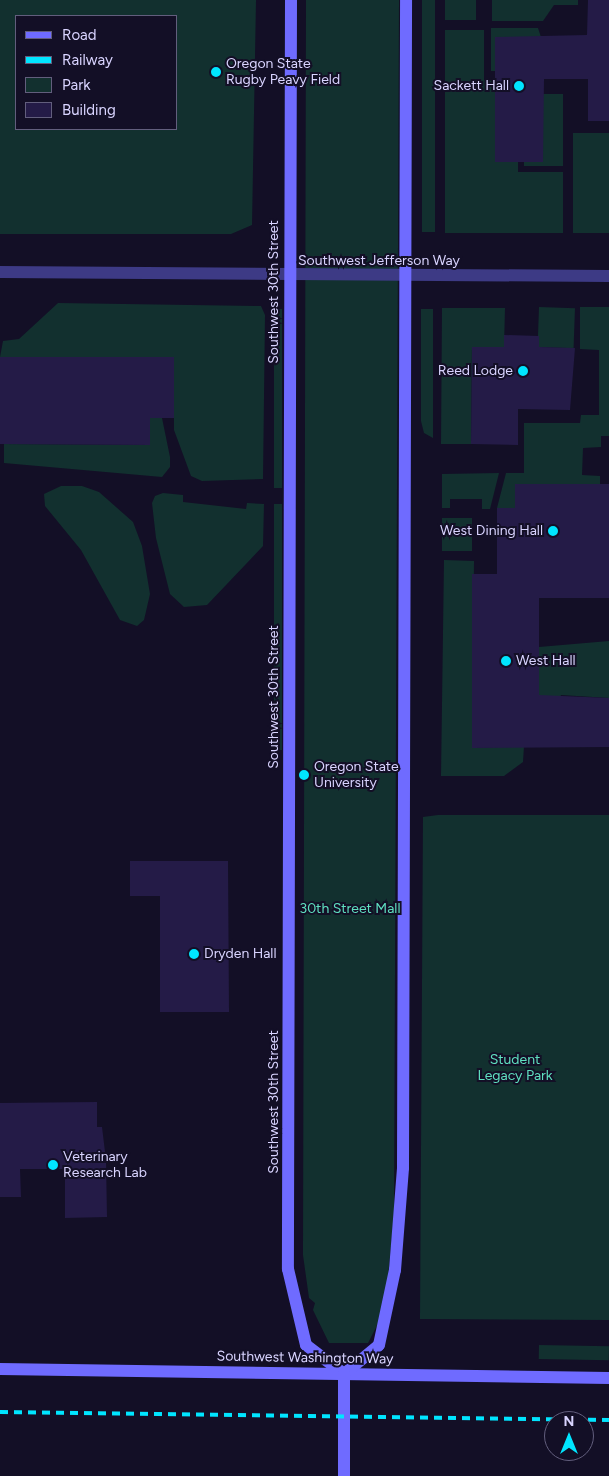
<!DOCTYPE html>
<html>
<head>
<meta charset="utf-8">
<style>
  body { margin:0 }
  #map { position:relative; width:609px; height:1476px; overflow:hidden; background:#130f26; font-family:Figtree,sans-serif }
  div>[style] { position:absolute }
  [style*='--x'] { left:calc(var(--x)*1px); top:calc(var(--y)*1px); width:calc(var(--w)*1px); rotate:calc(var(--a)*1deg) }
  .green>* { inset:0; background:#12302f; transform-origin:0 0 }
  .building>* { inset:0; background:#241b47 }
  .street>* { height:12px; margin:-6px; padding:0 6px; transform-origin:6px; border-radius:6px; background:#3d3a85 }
  .secondary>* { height:12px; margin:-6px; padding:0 6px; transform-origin:6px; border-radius:6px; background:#6f6bff }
  .rail>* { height:4px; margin-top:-2px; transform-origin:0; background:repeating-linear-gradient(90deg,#00e5ff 0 8px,transparent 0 14px) }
  .dots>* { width:14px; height:14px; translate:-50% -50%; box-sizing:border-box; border:2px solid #130f26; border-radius:50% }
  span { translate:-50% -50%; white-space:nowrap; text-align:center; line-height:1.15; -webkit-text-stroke:4px #130f26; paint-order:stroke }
  .poi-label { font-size:14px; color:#d9d4ff }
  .left { translate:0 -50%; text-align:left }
  .right { translate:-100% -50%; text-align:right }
  .street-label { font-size:14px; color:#d9d4ff }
  .park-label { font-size:14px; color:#5fe0c0 }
  .legend { position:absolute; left:15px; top:15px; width:162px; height:115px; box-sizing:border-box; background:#130f26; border:1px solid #625e7d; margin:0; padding:6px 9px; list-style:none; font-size:15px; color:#d9d4ff }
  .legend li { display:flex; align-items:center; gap:10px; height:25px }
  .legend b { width:25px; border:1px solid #625e7d }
  .north { position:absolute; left:544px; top:1411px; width:50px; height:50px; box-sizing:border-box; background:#130f26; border:1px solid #625e7d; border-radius:50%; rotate:0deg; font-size:14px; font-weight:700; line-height:20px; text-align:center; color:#d9d4ff }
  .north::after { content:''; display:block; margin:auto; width:18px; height:22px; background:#00e5ff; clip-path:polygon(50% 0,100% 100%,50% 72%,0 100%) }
</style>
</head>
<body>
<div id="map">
  <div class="green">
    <i style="clip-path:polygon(evenodd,0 0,256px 0,252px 225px,231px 234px,0 234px,0 0,16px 16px,176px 16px,176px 129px,16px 129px,16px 16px)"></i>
    <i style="clip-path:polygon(306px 0,399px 0,394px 1213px,385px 1310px,368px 1343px,329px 1343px,313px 1310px,315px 1303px,309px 1298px,303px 1255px)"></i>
    <i style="left:422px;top:0;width:13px;height:232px"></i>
    <i style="left:445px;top:0;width:31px;height:20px"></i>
    <i style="clip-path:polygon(492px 0,578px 0,578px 5px,554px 5px,543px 21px,492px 21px)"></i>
    <i style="clip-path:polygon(491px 28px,538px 28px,541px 37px,495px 37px,495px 71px,491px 71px)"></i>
    <i style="clip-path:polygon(445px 30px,484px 30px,484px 80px,495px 81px,495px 161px,518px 162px,518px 172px,563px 172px,563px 233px,445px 233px)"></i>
    <i style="clip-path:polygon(543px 94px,563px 94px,563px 166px,524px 166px,524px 162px,543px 162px)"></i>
    <i style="left:573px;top:133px;width:36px;height:100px"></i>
    <i style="clip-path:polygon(58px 303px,261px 306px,265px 315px,263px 479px,202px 481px,191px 476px,174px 430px,174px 357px,0 357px,3px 341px,19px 339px)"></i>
    <i style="left:539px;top:307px;width:36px;height:40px;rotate:2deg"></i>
    <i style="clip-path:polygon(580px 307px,609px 307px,609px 436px,601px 436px,601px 447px,583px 448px,582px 475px,600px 476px,600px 484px,515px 485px,515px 508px,497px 508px,506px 473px,524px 473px,524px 423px,580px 423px,581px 415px,599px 415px,599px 350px,580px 349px)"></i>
    <i style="clip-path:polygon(442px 308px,505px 308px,504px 347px,472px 347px,471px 444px,441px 444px)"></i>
    <i style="left:274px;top:309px;width:8px;height:179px"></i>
    <i style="clip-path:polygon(421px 309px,433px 309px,433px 438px,424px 433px,421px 421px)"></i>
    <i style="clip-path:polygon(150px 418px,162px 418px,170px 457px,170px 467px,162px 477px,4px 463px,4px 444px,150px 445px)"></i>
    <i style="clip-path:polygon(499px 473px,490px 509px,482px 509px,482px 499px,450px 499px,450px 508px,442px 508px,442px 474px)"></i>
    <i style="clip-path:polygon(61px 486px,82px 486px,99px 492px,133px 522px,142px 546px,150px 594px,144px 620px,137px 626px,120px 620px,81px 550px,45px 506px,44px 494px)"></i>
    <i style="clip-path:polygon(163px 493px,183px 495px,183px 502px,246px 509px,247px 503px,264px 504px,263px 546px,207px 605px,184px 607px,170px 594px,156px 538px,152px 503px,155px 496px)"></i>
    <i style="left:274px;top:504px;width:8px;height:246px"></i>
    <i style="left:442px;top:518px;width:30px;height:33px"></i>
    <i style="clip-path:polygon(444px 560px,474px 561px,472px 748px,524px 746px,523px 762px,504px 776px,441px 776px)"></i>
    <i style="clip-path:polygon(609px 641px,609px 698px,561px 695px,560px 699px,522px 699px,522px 675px,539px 675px,539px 647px)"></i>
    <i style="clip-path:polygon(438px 815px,609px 815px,609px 1320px,420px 1319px,423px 817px)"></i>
    <i style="left:539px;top:1345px;width:70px;height:14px;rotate:1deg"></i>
  </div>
  <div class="building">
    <i style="clip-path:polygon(588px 0,609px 0,609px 121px,588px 121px,588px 79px,544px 79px,543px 162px,495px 162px,495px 37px,587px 35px)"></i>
    <i style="clip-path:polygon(504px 335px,539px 336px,539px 347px,575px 348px,570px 410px,518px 409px,518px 445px,471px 444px,472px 347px,504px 347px)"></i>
    <i style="clip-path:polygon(0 357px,174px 357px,174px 418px,150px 418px,150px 445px,0 444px)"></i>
    <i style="clip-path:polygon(515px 484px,609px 484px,609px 598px,539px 598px,539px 695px,609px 698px,609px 747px,472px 748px,472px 574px,497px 574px,497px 508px,515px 508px)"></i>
    <i style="clip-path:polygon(130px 861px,228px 861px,229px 1012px,160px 1012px,160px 896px,130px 896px)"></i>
    <i style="clip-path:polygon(97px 1102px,97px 1127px,102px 1127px,106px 1160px,107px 1217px,65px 1218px,65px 1169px,20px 1169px,21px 1197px,0 1197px,0 1103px)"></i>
  </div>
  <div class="street">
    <i style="--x:0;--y:272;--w:609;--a:0.38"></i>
  </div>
  <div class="secondary">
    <i style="--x:291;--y:0;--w:1269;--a:90.14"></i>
    <i style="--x:288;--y:1269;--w:78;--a:76.7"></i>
    <i style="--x:306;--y:1345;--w:48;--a:37.3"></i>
    <i style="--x:0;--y:1369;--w:609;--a:0.85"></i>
    <i style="--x:344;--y:1374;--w:45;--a:-39.6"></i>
    <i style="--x:379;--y:1345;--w:77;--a:-78"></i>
    <i style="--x:395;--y:1270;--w:102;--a:-85.5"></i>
    <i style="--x:403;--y:1168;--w:1168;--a:-89.85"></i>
    <i style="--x:344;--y:1476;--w:102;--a:-90"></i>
  </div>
  <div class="rail">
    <i style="--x:0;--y:1412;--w:609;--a:0.75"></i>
  </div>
  <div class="dots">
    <i style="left:216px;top:72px;background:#00e5ff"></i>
    <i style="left:519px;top:86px;background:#00e5ff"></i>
    <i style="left:523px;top:371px;background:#00e5ff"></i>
    <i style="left:553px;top:531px;background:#00e5ff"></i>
    <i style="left:506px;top:661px;background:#00e5ff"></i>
    <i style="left:304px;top:775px;background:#00e5ff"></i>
    <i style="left:194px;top:954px;background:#00e5ff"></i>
    <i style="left:53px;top:1165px;background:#00e5ff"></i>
  </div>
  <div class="poi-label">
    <span class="left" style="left:226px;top:72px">Oregon State<br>Rugby Peavy Field</span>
    <span class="right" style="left:509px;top:86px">Sackett Hall</span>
    <span class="right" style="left:513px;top:371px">Reed Lodge</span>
    <span class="right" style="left:543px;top:531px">West Dining Hall</span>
    <span class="left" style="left:516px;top:661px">West Hall</span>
    <span class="left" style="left:314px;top:775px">Oregon State<br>University</span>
    <span class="left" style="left:204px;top:954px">Dryden Hall</span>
    <span class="left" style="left:63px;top:1165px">Veterinary<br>Research Lab</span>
  </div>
  <div class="street-label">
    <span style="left:379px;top:261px">Southwest Jefferson Way</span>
    <span style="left:274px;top:292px;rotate:-90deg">Southwest 30th Street</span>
    <span style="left:274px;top:697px;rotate:-90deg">Southwest 30th Street</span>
    <span style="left:274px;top:1102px;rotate:-90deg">Southwest 30th Street</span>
    <span style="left:305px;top:1358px;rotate:1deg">Southwest Washington Way</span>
  </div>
  <div class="park-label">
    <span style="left:350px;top:909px">30th Street Mall</span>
    <span style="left:515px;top:1068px">Student<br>Legacy Park</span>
  </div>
  <ul class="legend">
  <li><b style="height:6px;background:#6f6bff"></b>Road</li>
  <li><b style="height:6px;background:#00e5ff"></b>Railway</li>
  <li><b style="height:14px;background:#12302f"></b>Park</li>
  <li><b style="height:14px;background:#241b47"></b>Building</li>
  </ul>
  <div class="north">N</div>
</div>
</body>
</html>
